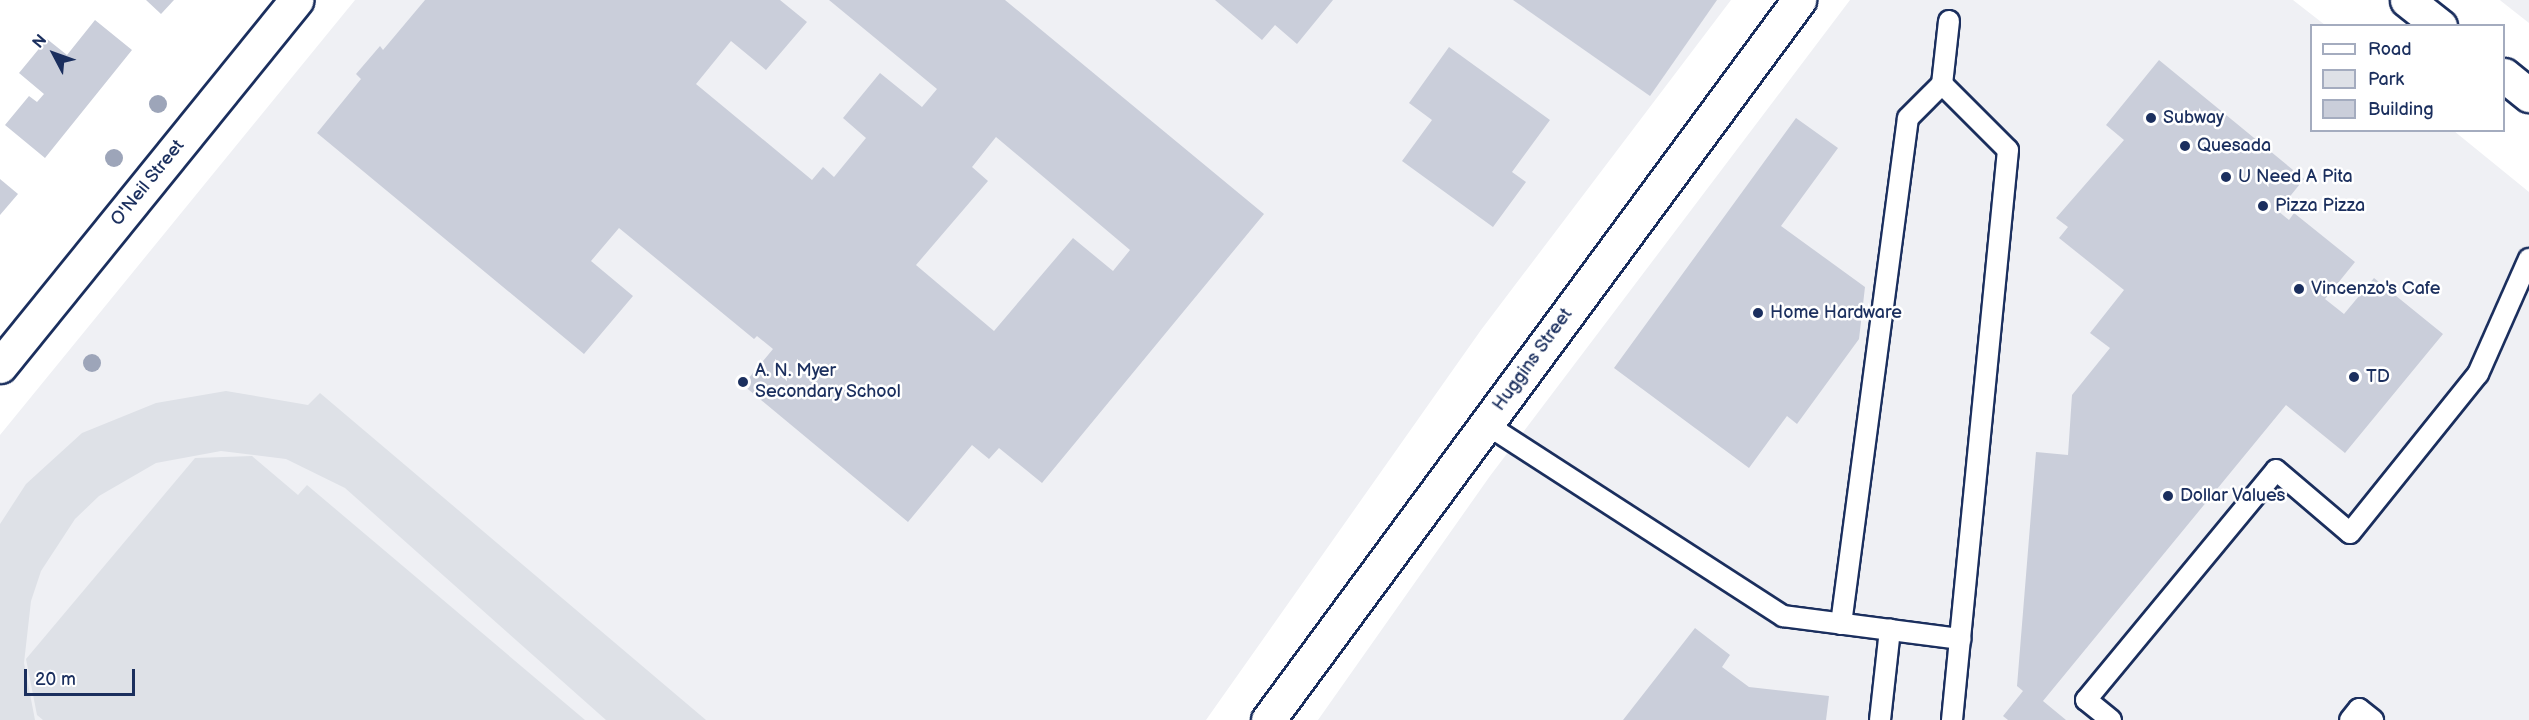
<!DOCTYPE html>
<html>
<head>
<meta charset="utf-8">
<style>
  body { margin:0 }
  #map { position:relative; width:2529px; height:720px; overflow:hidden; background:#fff; font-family:"Balsamiq Sans",sans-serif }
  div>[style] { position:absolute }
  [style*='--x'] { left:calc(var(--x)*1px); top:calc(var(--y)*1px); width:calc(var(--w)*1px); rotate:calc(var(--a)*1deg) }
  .built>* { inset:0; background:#eff0f4 }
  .green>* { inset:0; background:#dee1e7 }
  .building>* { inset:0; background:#caceda }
  .roads { filter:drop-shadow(2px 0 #1b2f5e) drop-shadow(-2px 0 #1b2f5e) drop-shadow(0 2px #1b2f5e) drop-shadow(0 -2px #1b2f5e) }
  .service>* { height:20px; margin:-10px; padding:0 10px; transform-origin:10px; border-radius:10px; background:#fff }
  .minor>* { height:33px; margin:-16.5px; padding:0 16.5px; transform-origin:16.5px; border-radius:16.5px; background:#fff }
  .tertiary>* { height:33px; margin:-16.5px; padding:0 16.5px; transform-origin:16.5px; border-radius:16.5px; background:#fff }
  .secondary>* { height:33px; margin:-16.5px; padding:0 16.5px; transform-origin:16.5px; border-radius:16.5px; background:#fff }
  .trees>* { width:18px; height:18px; margin:-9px; border-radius:50%; background:#9da5b9 }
  .dots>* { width:16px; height:16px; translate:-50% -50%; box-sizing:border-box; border:3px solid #fff; border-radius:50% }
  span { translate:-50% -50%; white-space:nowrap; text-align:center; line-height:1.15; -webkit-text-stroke:5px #fff; paint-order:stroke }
  .poi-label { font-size:18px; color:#1b2f5e }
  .left { translate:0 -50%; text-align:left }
  .street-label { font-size:18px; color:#1b2f5e }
  .legend { position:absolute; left:2310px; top:24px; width:195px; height:108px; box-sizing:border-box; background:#fff; border:2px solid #a4acbf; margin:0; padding:8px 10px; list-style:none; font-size:18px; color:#1b2f5e }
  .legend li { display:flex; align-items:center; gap:12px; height:30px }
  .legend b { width:30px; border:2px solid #a4acbf }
  .north { position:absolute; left:24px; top:24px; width:60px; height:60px; -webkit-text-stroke:4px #fff; paint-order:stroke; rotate:311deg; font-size:16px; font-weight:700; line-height:24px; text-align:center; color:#1b2f5e }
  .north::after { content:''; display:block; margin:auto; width:21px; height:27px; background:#1b2f5e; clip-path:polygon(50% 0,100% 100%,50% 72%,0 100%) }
  .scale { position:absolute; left:24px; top:669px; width:111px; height:27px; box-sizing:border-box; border:3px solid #1b2f5e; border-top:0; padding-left:8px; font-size:18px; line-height:21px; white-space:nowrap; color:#1b2f5e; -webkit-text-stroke:4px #fff; paint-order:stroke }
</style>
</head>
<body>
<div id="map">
  <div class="built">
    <i style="clip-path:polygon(355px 0,1731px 0,1481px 330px,1206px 720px,0 720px,0 435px)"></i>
    <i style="clip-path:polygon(1850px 0,2293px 0,2325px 25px,2312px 26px,2312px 130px,2454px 131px,2529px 192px,2529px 720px,1318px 720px,1490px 476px)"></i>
    <i style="clip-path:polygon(2500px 0,2529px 0,2529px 23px,2501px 1px)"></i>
  </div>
  <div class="green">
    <i style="clip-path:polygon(226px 391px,308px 405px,320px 393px,706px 720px,606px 720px,345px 488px,286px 459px,221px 451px,156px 463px,99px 496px,75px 519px,41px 571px,31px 601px,24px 663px,35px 720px,0 720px,0 524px,26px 484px,82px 433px,156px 403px)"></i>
    <i style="clip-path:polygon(252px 456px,298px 495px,307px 485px,585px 720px,43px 720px,37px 715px,26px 659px,195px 458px)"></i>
  </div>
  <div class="building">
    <i style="clip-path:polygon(146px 0,174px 0,161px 14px)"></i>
    <i style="clip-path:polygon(evenodd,425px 0,780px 0,807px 22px,766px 70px,731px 41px,696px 84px,812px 180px,823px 167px,834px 177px,866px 138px,843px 118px,880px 73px,922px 107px,937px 89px,829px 0,1005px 0,1264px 214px,1042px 483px,999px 448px,989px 459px,972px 445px,908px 522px,743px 385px,773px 349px,757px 336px,754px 339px,619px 228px,591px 261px,633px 296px,584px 354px,317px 133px,361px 79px,356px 74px,380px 46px,383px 50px,425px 0,996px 137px,1130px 250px,1113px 271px,1073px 238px,994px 331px,916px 265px,988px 181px,972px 167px,996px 137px)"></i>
    <i style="clip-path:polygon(1215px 0,1333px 0,1297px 44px,1275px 25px,1262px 40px)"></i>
    <i style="clip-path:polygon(1513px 0,1717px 0,1650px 96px)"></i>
    <i style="clip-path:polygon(95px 20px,132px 50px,45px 158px,5px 125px,29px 96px,37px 102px,44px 94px,19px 73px,47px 39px,67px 55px)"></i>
    <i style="clip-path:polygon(1449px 47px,1550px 120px,1512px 172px,1526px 182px,1493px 227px,1402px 161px,1432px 120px,1409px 103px)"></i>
    <i style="clip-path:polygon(2159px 60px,2304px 179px,2278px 211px,2289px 220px,2294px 213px,2355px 262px,2325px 299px,2344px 314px,2374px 278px,2443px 334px,2345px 453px,2286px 405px,2043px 701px,2066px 720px,2008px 720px,2003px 716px,2023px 691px,2017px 686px,2036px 452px,2068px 455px,2072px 395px,2110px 348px,2090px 333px,2124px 290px,2059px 238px,2068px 227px,2056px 218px,2124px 140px,2106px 125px)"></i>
    <i style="clip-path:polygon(1796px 118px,1838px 148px,1781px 226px,1865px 287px,1859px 339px,1797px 424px,1787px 416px,1749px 468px,1614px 368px)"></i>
    <i style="clip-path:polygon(0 179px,18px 194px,0 215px)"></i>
    <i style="clip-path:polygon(1695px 628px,1730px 655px,1722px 667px,1749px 687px,1829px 696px,1826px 720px,1623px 720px)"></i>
  </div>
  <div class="roads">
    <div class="service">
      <i style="--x:1949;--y:21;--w:63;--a:96.3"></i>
      <i style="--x:1942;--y:84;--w:93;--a:45"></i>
      <i style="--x:2008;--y:150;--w:573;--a:95.61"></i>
      <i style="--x:1486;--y:424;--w:354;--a:32.9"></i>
      <i style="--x:1783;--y:616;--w:179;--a:7.4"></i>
      <i style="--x:1841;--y:624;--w:510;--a:-82.46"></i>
      <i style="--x:1908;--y:118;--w:48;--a:-45"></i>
      <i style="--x:1880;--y:720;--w:91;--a:-83.7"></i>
      <i style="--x:2111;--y:720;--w:32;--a:-141"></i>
      <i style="--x:2086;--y:700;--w:298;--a:-50.4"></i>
      <i style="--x:2276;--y:470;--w:97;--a:40.4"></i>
      <i style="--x:2350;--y:533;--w:204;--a:-51.2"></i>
      <i style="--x:2478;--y:374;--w:126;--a:-66.1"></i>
      <i style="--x:2350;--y:720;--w:14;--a:-51"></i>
      <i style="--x:2359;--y:709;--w:18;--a:38"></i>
    </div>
    <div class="minor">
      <i style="--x:1268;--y:720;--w:895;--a:-53.59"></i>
    </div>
    <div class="tertiary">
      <i style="--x:0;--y:366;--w:471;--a:-51"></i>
    </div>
    <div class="secondary">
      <i style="--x:2407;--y:0;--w:42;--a:38.2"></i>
      <i style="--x:2504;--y:75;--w:32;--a:39"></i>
    </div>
  </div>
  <div class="trees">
    <i style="left:158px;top:104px"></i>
    <i style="left:114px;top:158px"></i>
    <i style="left:92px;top:363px"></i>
  </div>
  <div class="dots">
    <i style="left:2151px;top:118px;background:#1b2f5e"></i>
    <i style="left:2185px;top:146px;background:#1b2f5e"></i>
    <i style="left:2226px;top:177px;background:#1b2f5e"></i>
    <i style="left:2263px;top:206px;background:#1b2f5e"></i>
    <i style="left:2299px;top:289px;background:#1b2f5e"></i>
    <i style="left:1758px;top:313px;background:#1b2f5e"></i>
    <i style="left:2354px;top:377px;background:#1b2f5e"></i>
    <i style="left:743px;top:382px;background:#1b2f5e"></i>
    <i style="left:2168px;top:496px;background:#1b2f5e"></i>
  </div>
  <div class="poi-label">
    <span class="left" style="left:2163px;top:118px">Subway</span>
    <span class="left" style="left:2197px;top:146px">Quesada</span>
    <span class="left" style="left:2238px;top:177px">U Need A Pita</span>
    <span class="left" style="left:2275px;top:206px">Pizza Pizza</span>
    <span class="left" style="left:2311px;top:289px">Vincenzo's Cafe</span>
    <span class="left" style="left:1770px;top:313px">Home Hardware</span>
    <span class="left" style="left:755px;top:382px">A. N. Myer<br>Secondary School</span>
    <span class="left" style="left:2366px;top:377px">TD</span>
    <span class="left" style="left:2180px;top:496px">Dollar Values</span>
  </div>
  <div class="street-label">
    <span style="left:148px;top:183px;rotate:-51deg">O'Neil Street</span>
    <span style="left:1533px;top:360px;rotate:-54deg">Huggins Street</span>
  </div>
  <ul class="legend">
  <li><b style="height:8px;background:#fff"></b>Road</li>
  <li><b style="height:16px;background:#dee1e7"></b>Park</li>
  <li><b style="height:16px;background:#caceda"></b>Building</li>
  </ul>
  <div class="north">N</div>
  <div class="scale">20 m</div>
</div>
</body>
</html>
